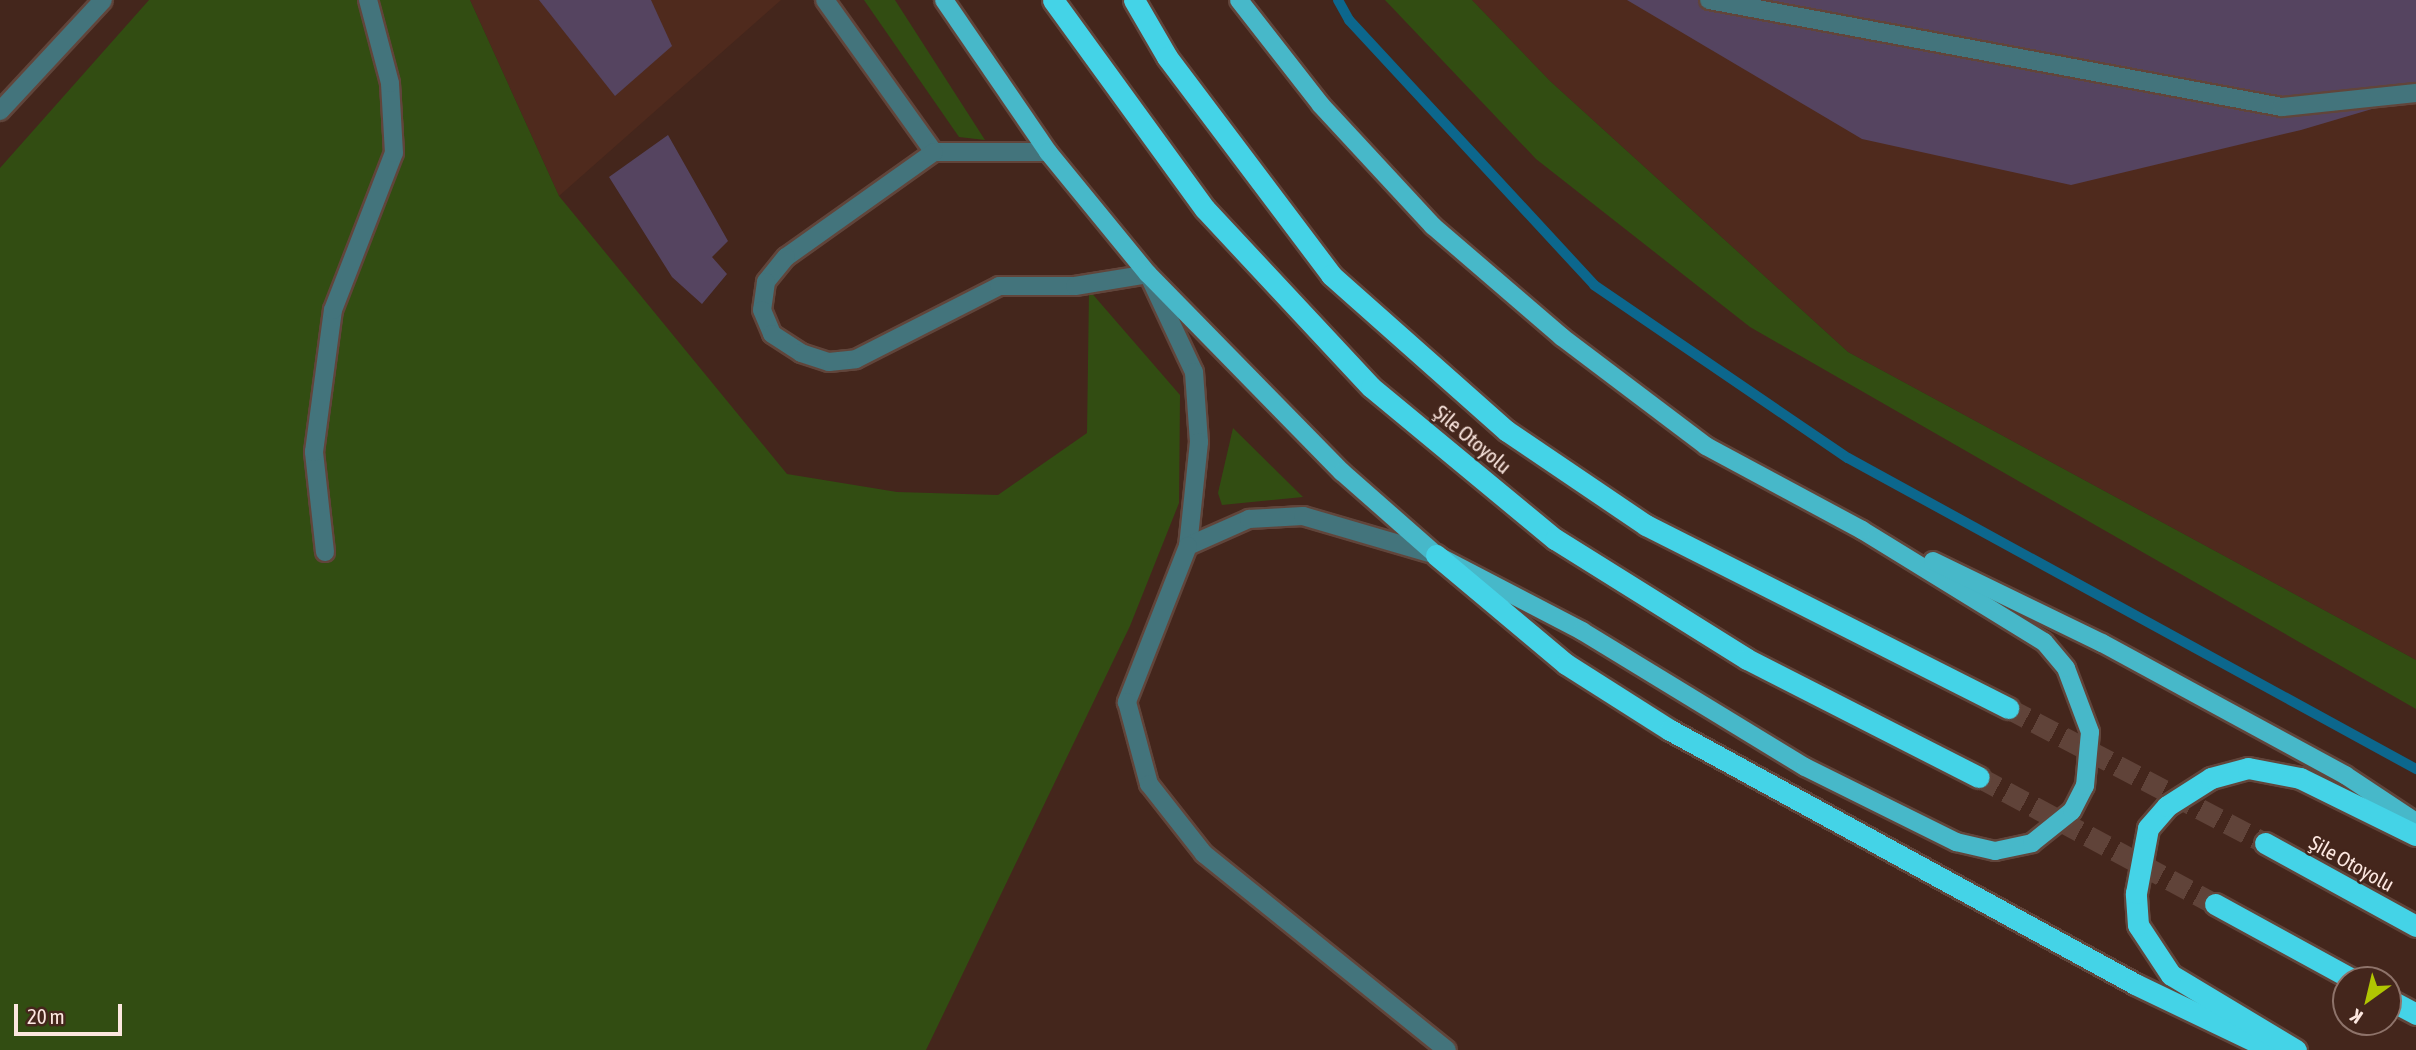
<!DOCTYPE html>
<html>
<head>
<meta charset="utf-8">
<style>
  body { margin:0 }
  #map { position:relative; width:2416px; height:1050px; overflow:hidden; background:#44261c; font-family:"Asap Condensed",sans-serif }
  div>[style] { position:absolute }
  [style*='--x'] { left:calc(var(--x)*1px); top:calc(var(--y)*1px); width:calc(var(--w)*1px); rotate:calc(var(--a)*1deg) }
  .built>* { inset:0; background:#4f2a1d }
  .green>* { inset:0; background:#324d12 }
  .stream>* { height:10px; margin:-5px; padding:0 5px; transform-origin:5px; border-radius:5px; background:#0c678d }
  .building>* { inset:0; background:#554460 }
  .highway-tunnel>* { height:21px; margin-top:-10.5px; transform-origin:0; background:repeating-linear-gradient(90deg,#604339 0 21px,transparent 0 31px) }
  .roads { filter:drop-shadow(2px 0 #61453b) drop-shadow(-2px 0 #61453b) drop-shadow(0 2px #61453b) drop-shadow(0 -2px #61453b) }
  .minor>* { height:18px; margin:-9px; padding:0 9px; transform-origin:9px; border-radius:9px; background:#43747c }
  .major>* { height:18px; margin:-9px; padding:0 9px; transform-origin:9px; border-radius:9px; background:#47b8c9 }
  .highway>* { height:21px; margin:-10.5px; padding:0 10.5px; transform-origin:10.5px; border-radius:10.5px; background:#44d3e7 }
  span { translate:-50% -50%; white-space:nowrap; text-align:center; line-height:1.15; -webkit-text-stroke:5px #44261c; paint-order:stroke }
  .street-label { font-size:21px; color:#fce7e0 }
  .north { position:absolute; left:2332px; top:966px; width:70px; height:70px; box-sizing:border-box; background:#44261c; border:2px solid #8e736a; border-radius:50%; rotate:214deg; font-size:19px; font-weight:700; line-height:28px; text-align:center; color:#fce7e0 }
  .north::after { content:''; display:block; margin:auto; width:24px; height:32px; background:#b0c502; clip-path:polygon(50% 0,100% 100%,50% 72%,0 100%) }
  .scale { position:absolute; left:14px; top:1004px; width:108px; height:32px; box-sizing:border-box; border:4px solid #fce7e0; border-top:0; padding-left:9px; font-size:21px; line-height:24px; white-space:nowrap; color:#fce7e0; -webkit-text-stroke:5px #44261c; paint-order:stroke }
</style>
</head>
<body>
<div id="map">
  <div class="built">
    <i style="clip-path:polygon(470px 0,781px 0,559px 196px)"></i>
    <i style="clip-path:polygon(1472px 0,2416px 0,2416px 660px,1848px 352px,1550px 81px)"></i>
  </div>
  <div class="green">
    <i style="clip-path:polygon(149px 0,470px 0,559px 196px,787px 474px,897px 492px,998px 495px,1087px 433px,1089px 290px,1180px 395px,1179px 503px,1130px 626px,926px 1050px,0 1050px,0 168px)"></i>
    <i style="clip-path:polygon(864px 0,895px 0,985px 140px,959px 137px)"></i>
    <i style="clip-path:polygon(1385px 0,1472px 0,1550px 81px,1848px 352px,2416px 660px,2416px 709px,1750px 327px,1536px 159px)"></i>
    <i style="clip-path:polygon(1233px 428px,1303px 497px,1222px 505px,1218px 493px)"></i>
  </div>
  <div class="stream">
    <i style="--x:1338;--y:0;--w:23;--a:61"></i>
    <i style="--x:1349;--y:20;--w:361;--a:47.2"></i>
    <i style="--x:1594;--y:285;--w:307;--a:34.3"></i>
    <i style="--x:1848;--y:458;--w:648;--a:28.7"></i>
  </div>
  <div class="building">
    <i style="clip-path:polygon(539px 0,651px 0,672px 46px,615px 96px)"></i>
    <i style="clip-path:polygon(1627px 0,2416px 0,2416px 96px,2301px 130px,2071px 185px,1862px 139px)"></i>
    <i style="clip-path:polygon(668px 135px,728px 241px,712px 257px,727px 274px,702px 304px,672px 277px,609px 177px)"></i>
  </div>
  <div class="highway-tunnel">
    <i style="--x:2008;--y:708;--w:290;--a:27.7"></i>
    <i style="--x:1979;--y:777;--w:268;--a:28.3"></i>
  </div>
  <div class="roads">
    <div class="minor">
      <i style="--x:825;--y:0;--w:187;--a:54.4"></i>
      <i style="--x:934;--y:152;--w:114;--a:0"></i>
      <i style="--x:1709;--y:0;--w:583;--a:10.58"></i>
      <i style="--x:2282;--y:107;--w:135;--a:-6"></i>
      <i style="--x:0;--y:111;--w:151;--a:-47.1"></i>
      <i style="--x:934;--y:152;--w:181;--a:144.6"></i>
      <i style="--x:786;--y:257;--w:32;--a:129"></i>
      <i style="--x:766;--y:282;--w:28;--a:98"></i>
      <i style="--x:762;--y:310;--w:26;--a:67"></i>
      <i style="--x:772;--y:334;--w:35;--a:33"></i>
      <i style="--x:801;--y:353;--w:29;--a:18"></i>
      <i style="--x:829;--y:362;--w:27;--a:-6"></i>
      <i style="--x:856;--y:359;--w:161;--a:-27"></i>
      <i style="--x:999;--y:286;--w:76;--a:0"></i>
      <i style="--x:1075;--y:286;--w:74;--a:-9.3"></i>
      <i style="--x:1148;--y:274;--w:108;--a:64.9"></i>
      <i style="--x:1194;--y:372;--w:70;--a:85.9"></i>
      <i style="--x:1199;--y:442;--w:105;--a:96"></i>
      <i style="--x:1188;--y:546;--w:67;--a:-23.9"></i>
      <i style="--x:1249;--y:519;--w:54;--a:-3.2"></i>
      <i style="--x:1303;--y:516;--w:139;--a:16.3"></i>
      <i style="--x:1188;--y:546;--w:168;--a:111.4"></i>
      <i style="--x:1127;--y:702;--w:85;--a:75"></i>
      <i style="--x:1149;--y:784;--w:89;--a:51.8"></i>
      <i style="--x:1204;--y:854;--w:312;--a:38.9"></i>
      <i style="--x:325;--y:552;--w:101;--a:-96.3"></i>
      <i style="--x:314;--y:452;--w:143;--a:-82.4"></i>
      <i style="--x:333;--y:310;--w:168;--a:-68.8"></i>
      <i style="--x:394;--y:153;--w:70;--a:-93.3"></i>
      <i style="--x:390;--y:83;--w:86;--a:-104.8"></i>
    </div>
    <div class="major">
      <i style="--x:944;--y:0;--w:184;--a:55.6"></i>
      <i style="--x:1048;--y:152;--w:158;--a:50.7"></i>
      <i style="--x:1148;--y:274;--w:277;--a:45.6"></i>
      <i style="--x:1342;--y:472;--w:125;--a:41.4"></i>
      <i style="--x:1436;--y:555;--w:165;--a:27.5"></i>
      <i style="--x:1582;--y:631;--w:261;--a:31.4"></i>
      <i style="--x:1805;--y:767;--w:169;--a:26.4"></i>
      <i style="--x:1956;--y:842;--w:40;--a:13"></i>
      <i style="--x:1995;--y:851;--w:38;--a:-12"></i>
      <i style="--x:2032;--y:843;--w:51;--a:-38.7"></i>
      <i style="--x:2072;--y:811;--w:28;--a:-63"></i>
      <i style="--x:2085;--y:786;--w:54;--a:-84.7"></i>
      <i style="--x:2090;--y:732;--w:68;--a:-110.6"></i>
      <i style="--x:2066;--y:668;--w:34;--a:-130"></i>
      <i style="--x:2044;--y:642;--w:214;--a:-148.4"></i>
      <i style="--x:1862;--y:530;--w:177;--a:-151.7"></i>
      <i style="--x:1706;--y:446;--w:181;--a:-142.9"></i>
      <i style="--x:1562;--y:337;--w:170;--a:-139.3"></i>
      <i style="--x:1433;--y:226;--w:165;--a:-132.8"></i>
      <i style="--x:1321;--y:105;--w:133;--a:-128"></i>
      <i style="--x:1933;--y:561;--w:188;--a:25.9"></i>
      <i style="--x:2102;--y:643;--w:277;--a:28.5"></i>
      <i style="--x:2345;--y:775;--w:85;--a:33.5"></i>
    </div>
    <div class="highway">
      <i style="--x:1053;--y:0;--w:258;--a:54"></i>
      <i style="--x:1205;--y:209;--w:243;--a:47"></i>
      <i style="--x:1371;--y:387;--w:239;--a:39.6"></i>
      <i style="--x:1555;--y:539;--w:226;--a:32"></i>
      <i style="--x:1747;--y:659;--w:260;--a:27"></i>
      <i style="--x:1134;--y:0;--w:66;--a:59.9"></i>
      <i style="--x:1167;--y:57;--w:273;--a:53"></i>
      <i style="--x:1331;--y:275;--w:235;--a:41.6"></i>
      <i style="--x:1507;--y:431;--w:168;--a:34.1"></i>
      <i style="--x:1646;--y:525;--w:406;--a:26.8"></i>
      <i style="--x:1436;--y:555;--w:170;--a:40"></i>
      <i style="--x:1566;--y:664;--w:123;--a:32.4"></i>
      <i style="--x:1670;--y:730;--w:530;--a:28.64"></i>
      <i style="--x:2135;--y:984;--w:153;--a:25.6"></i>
      <i style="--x:2265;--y:843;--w:172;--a:28.8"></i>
      <i style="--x:2215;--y:904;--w:158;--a:28.7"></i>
      <i style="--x:2388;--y:999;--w:32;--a:28"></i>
      <i style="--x:2296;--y:1050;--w:146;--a:-149"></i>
      <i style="--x:2171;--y:975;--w:60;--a:-123.4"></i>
      <i style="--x:2138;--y:925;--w:32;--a:-94"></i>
      <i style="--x:2136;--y:893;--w:66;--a:-79.5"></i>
      <i style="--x:2148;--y:828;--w:29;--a:-49"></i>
      <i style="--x:2167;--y:806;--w:52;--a:-32.5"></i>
      <i style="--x:2211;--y:778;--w:38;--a:-15"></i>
      <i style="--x:2248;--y:768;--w:53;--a:10.9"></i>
      <i style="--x:2300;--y:778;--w:129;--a:26.2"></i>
    </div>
  </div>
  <div class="street-label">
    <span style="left:1473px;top:439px;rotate:40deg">Şile Otoyolu</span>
    <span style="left:2352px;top:863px;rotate:29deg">Şile Otoyolu</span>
  </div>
  <div class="north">K</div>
  <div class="scale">20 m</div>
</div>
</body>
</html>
